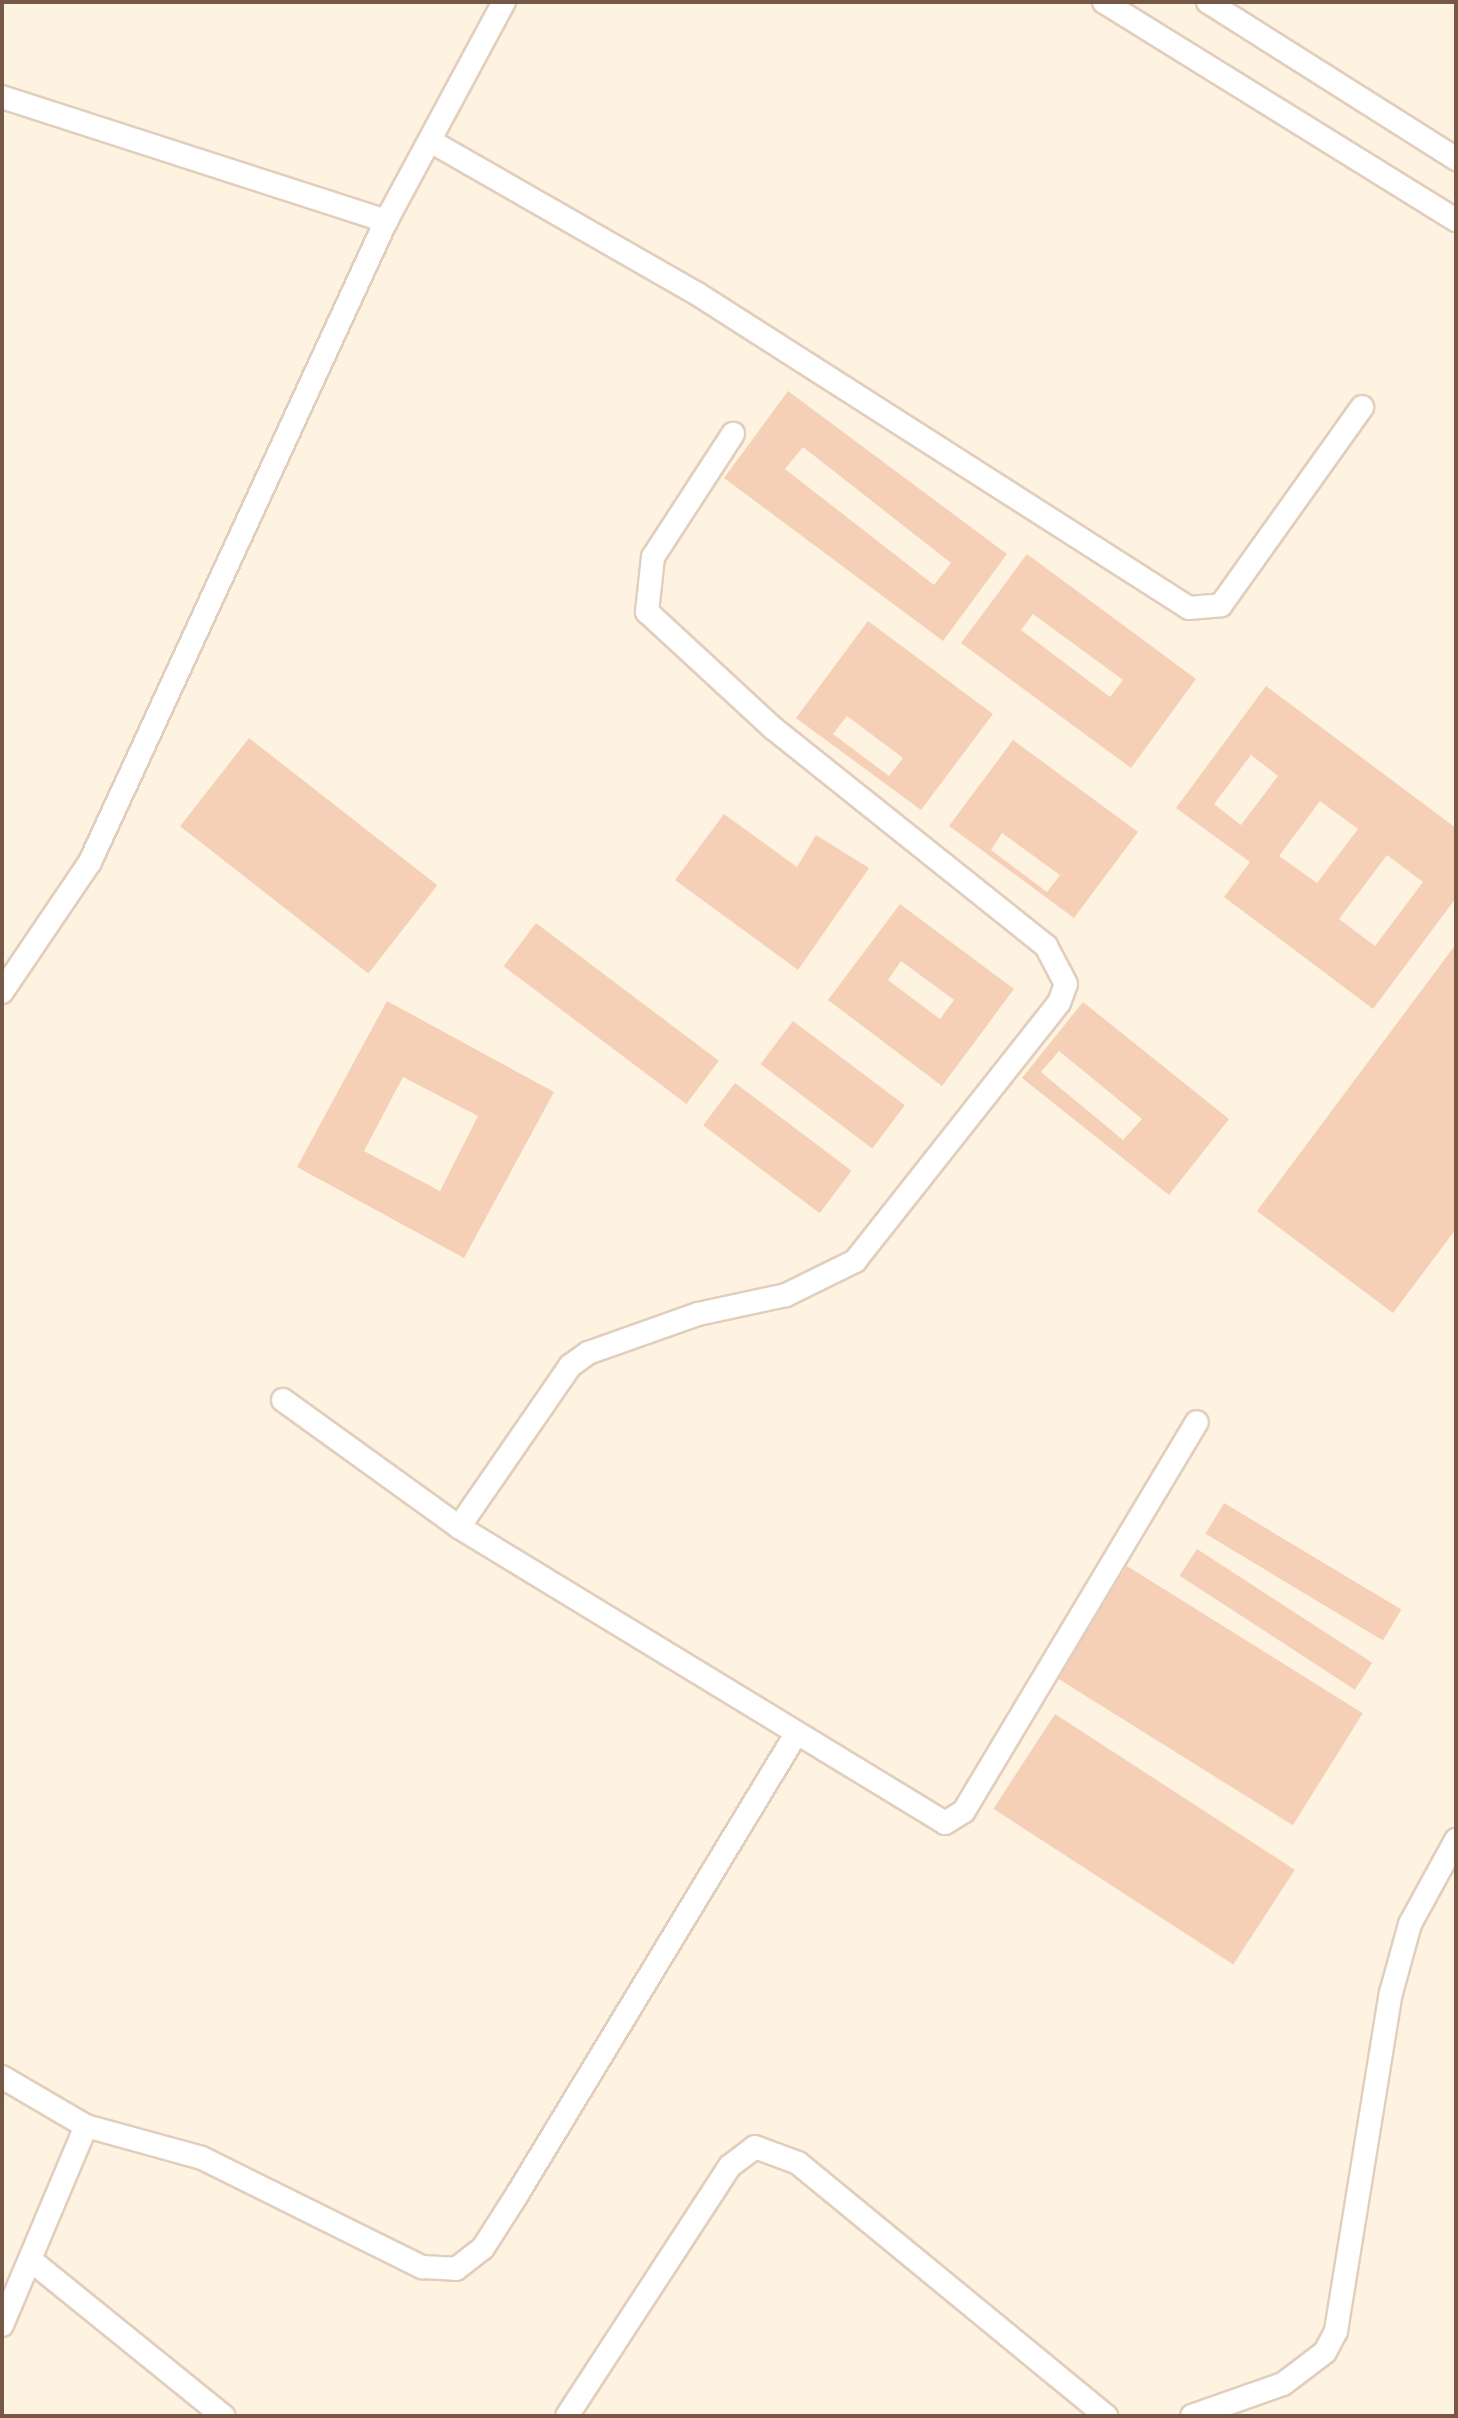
<!DOCTYPE html>
<html>
<head>
<meta charset="utf-8">
<style>
  body { margin:0 }
  #map { position:relative; width:1458px; height:2418px; overflow:hidden; background:#fef3e0; font-family:Poppins,sans-serif }
  div>[style] { position:absolute }
  .building>* { inset:0; background:#f5d0b6; transform-origin:0 0 }
  .roads { filter:drop-shadow(2px 0 #e2cebc) drop-shadow(-2px 0 #e2cebc) drop-shadow(0 2px #e2cebc) drop-shadow(0 -2px #e2cebc) }
  .service>* { height:22px; margin:-11px; padding:0 11px; transform-origin:11px; border-radius:11px; background:#fff }
  span { translate:-50% -50%; white-space:nowrap; text-align:center; line-height:1.15; -webkit-text-stroke:6px #fff6e8; paint-order:stroke }
  .frame { position:absolute; inset:0; border:4px solid #765846; pointer-events:none }
</style>
</head>
<body>
<div id="map">
  <div class="building">
    <div style="clip-path:polygon(evenodd,788px 391px,1007px 554px,943px 641px,724px 478px,788px 391px,803px 447px,951px 563px,934px 585px,785px 469px,803px 447px)"></div>
    <div style="clip-path:polygon(evenodd,1027px 554px,1196px 679px,1131px 768px,961px 643px,1027px 554px,1033px 614px,1123px 680px,1110px 697px,1021px 630px,1033px 614px)"></div>
    <div style="clip-path:polygon(evenodd,868px 621px,993px 714px,921px 810px,796px 718px,868px 621px,847px 716px,903px 758px,889px 776px,833px 734px,847px 716px)"></div>
    <div style="clip-path:polygon(evenodd,1266px 686px,1456px 828px,1456px 898px,1373px 1009px,1224px 897px,1250px 862px,1176px 808px,1266px 686px,1251px 755px,1278px 776px,1241px 825px,1214px 804px,1251px 755px,1266px 686px,1320px 801px,1358px 829px,1317px 883px,1279px 856px,1320px 801px,1266px 686px,1387px 855px,1423px 882px,1375px 946px,1339px 919px,1387px 855px)"></div>
    <div style="left:249px;top:738px;width:239px;height:112px;rotate:38deg"></div>
    <div style="clip-path:polygon(evenodd,1013px 740px,1138px 832px,1074px 918px,949px 826px,1013px 740px,1002px 833px,1060px 875px,1047px 892px,991px 850px,1002px 833px)"></div>
    <div style="clip-path:polygon(724px 814px,797px 867px,816px 835px,869px 868px,798px 970px,675px 880px)"></div>
    <div style="clip-path:polygon(evenodd,900px 904px,1014px 989px,942px 1086px,828px 1000px,900px 904px,901px 961px,954px 1000px,940px 1019px,888px 980px,901px 961px)"></div>
    <div style="left:536px;top:923px;width:229px;height:54px;rotate:37deg"></div>
    <div style="clip-path:polygon(1456px 944px,1456px 1229px,1393px 1313px,1257px 1211px)"></div>
    <div style="clip-path:polygon(evenodd,387px 1001px,554px 1092px,464px 1258px,297px 1167px,387px 1001px,403px 1077px,478px 1116px,440px 1191px,364px 1151px,403px 1077px)"></div>
    <div style="clip-path:polygon(evenodd,1083px 1002px,1229px 1119px,1169px 1195px,1022px 1078px,1083px 1002px,1059px 1051px,1142px 1119px,1123px 1140px,1041px 1072px,1059px 1051px)"></div>
    <div style="left:793px;top:1021px;width:140px;height:54px;rotate:37deg"></div>
    <div style="left:735px;top:1083px;width:146px;height:53px;rotate:37deg"></div>
    <div style="left:1224px;top:1503px;width:207px;height:36px;rotate:31deg"></div>
    <div style="left:1197px;top:1549px;width:209px;height:32px;rotate:33deg"></div>
    <div style="left:1127px;top:1566px;width:278px;height:132px;rotate:32deg"></div>
    <div style="left:1055px;top:1714px;width:286px;height:113px;rotate:33deg"></div>
  </div>
  <div class="roads">
    <div class="service">
      <div style="left:1104px;top:2px;width:414px;rotate:31.8deg"></div>
      <div style="left:1208px;top:2px;width:294px;rotate:32.3deg"></div>
      <div style="left:2px;top:97px;width:404px;rotate:17.9deg"></div>
      <div style="left:432px;top:142px;width:304px;rotate:29.8deg"></div>
      <div style="left:696px;top:293px;width:585px;rotate:32.58deg"></div>
      <div style="left:1189px;top:608px;width:32px;rotate:-5deg"></div>
      <div style="left:1221px;top:605px;width:243px;rotate:-54.5deg"></div>
      <div style="left:2px;top:992px;width:157px;rotate:-55.9deg"></div>
      <div style="left:90px;top:862px;width:706px;rotate:-65.21deg"></div>
      <div style="left:386px;top:221px;width:249px;rotate:-61.7deg"></div>
      <div style="left:283px;top:1400px;width:217px;rotate:35.8deg"></div>
      <div style="left:459px;top:1527px;width:569px;rotate:31.34deg"></div>
      <div style="left:945px;top:1823px;width:22px;rotate:-32deg"></div>
      <div style="left:964px;top:1811px;width:453px;rotate:-59.1deg"></div>
      <div style="left:459px;top:1527px;width:196px;rotate:-55.4deg"></div>
      <div style="left:570px;top:1366px;width:22px;rotate:-36deg"></div>
      <div style="left:588px;top:1353px;width:117px;rotate:-19.5deg"></div>
      <div style="left:698px;top:1314px;width:90px;rotate:-12.2deg"></div>
      <div style="left:786px;top:1295px;width:77px;rotate:-26.2deg"></div>
      <div style="left:855px;top:1261px;width:329px;rotate:-51.7deg"></div>
      <div style="left:1059px;top:1003px;width:20px;rotate:-70deg"></div>
      <div style="left:1066px;top:984px;width:43px;rotate:-117.8deg"></div>
      <div style="left:1046px;top:946px;width:348px;rotate:-141.4deg"></div>
      <div style="left:774px;top:729px;width:173px;rotate:-137.3deg"></div>
      <div style="left:647px;top:612px;width:55px;rotate:-83.8deg"></div>
      <div style="left:653px;top:557px;width:147px;rotate:-57deg"></div>
      <div style="left:2px;top:2077px;width:97px;rotate:30.3deg"></div>
      <div style="left:86px;top:2126px;width:120px;rotate:15.4deg"></div>
      <div style="left:202px;top:2158px;width:246px;rotate:26.4deg"></div>
      <div style="left:422px;top:2267px;width:34px;rotate:3deg"></div>
      <div style="left:456px;top:2269px;width:34px;rotate:-38deg"></div>
      <div style="left:483px;top:2248px;width:59px;rotate:-57.4deg"></div>
      <div style="left:515px;top:2198px;width:542px;rotate:-58.8deg"></div>
      <div style="left:33px;top:2262px;width:245px;rotate:39deg"></div>
      <div style="left:2px;top:2325px;width:216px;rotate:-67.1deg"></div>
      <div style="left:567px;top:2416px;width:298px;rotate:-56.9deg"></div>
      <div style="left:730px;top:2166px;width:31px;rotate:-37deg"></div>
      <div style="left:755px;top:2147px;width:46px;rotate:20.4deg"></div>
      <div style="left:798px;top:2163px;width:399px;rotate:39.4deg"></div>
      <div style="left:1192px;top:2416px;width:96px;rotate:-19.4deg"></div>
      <div style="left:1283px;top:2384px;width:53px;rotate:-37.3deg"></div>
      <div style="left:1325px;top:2352px;width:24px;rotate:-62deg"></div>
      <div style="left:1336px;top:2331px;width:342px;rotate:-80.8deg"></div>
      <div style="left:1391px;top:1993px;width:72px;rotate:-74.6deg"></div>
      <div style="left:1410px;top:1924px;width:96px;rotate:-61.3deg"></div>
    </div>
  </div>
  <div class="frame"></div>
</div>
</body>
</html>
